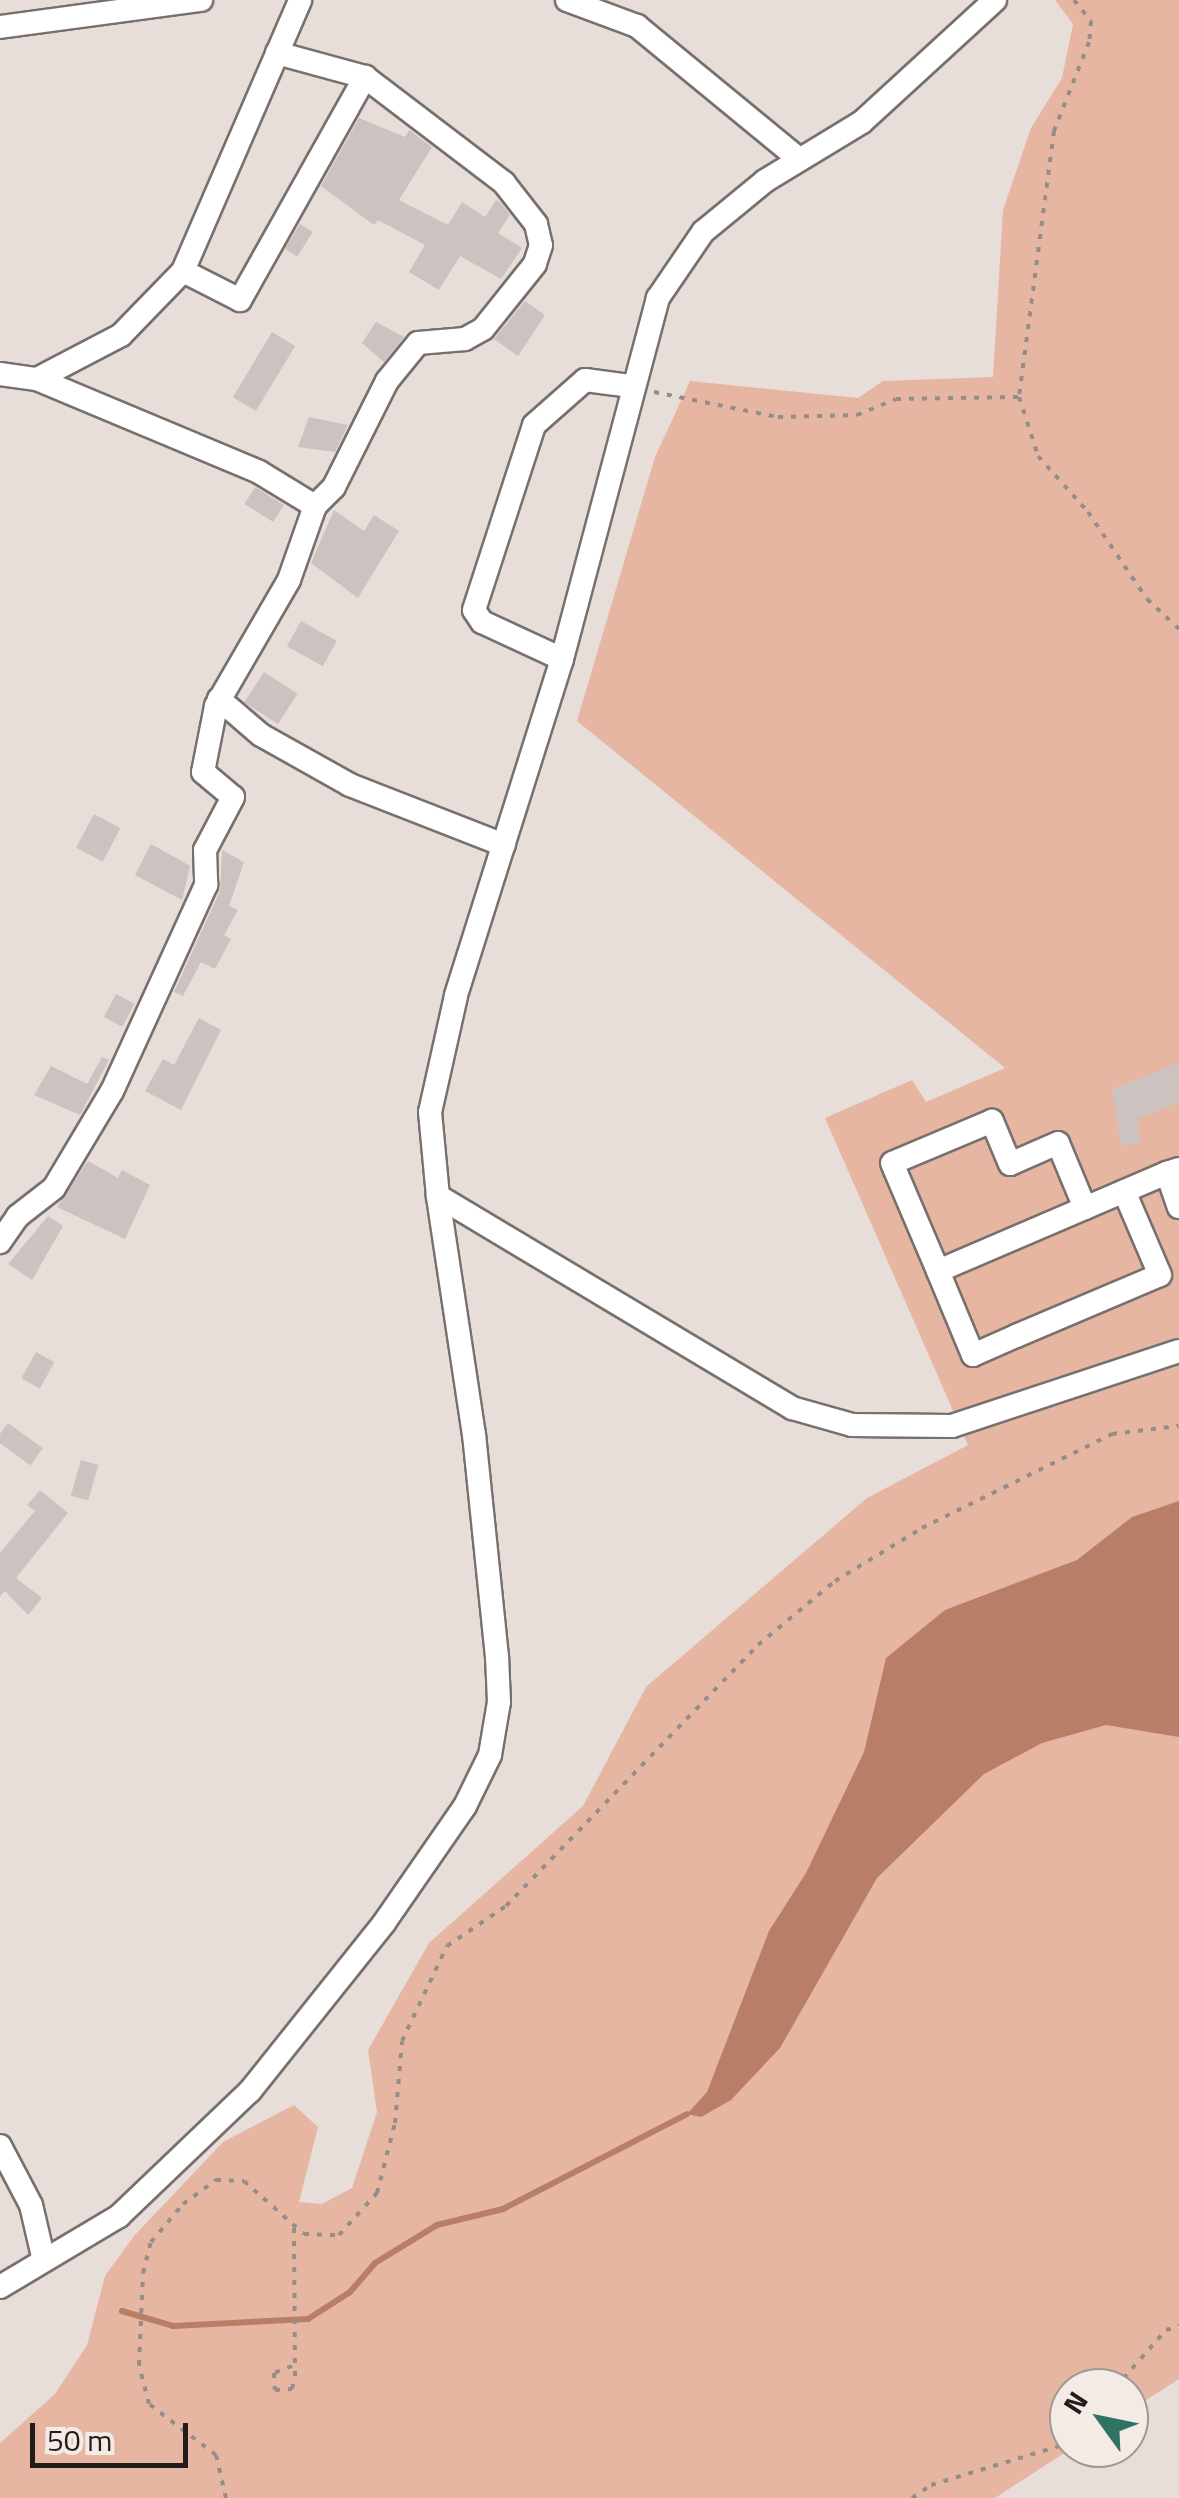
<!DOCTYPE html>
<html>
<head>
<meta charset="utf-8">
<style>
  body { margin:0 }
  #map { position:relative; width:1179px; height:2498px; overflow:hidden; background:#e7ddd9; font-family:"Titillium Web",sans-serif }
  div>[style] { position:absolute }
  .green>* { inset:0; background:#e7b6a2 }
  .water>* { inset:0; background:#b87e67 }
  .stream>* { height:6px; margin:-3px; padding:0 3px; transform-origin:3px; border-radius:3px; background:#b87e67 }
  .building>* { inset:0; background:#ccc2bf; transform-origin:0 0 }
  .path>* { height:4px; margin-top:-2px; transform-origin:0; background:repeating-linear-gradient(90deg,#948d8a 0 5px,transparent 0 13px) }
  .roads { filter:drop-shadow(2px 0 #78706d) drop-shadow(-2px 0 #78706d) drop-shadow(0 2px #78706d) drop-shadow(0 -2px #78706d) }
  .minor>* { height:22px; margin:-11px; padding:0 11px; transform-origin:11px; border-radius:11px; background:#fff }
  span { translate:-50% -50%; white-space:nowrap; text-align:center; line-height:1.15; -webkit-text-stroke:9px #f4eae6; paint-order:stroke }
  .north { position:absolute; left:1049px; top:2368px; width:100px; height:100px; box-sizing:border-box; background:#f4eae6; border:2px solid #9f9895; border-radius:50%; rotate:303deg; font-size:28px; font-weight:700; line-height:40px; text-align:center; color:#201d1b }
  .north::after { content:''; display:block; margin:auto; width:35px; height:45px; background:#317362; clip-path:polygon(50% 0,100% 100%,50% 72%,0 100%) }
  .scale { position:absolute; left:30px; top:2423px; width:158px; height:45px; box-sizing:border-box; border:5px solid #201d1b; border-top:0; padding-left:12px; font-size:30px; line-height:35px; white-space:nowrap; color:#201d1b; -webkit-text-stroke:8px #f4eae6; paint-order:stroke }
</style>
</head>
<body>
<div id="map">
  <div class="green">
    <div style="clip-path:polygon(1055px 0,1179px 0,1179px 2379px,1129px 2411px,1129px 2388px,1069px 2388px,1072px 2448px,995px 2498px,0 2498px,0 2443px,55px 2394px,87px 2345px,105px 2276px,134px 2236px,223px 2142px,294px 2105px,318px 2127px,299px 2202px,322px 2204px,352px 2188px,377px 2112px,368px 2050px,429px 1943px,583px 1806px,646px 1687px,867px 1498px,968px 1445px,825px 1118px,912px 1080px,926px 1102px,1005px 1068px,577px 721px,655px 457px,690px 381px,858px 398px,883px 381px,993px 377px,1003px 210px,1031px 128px,1062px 78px,1073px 24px)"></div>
  </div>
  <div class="water">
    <div style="clip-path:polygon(1179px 1501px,1179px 1737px,1106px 1725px,1042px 1743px,984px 1774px,877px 1878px,780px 2048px,731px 2100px,701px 2117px,687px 2114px,707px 2092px,769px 1931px,806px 1873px,864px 1752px,886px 1658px,945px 1610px,1077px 1560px,1132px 1517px)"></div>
  </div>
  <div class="stream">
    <div style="left:122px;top:2311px;width:53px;rotate:16.4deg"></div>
    <div style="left:173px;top:2326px;width:135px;rotate:-3deg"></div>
    <div style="left:308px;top:2319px;width:50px;rotate:-32.7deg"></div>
    <div style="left:350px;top:2292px;width:38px;rotate:-49deg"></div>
    <div style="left:375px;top:2263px;width:73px;rotate:-31.5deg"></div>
    <div style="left:437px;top:2225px;width:68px;rotate:-13.6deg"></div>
    <div style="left:503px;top:2209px;width:207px;rotate:-27.3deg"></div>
  </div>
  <div class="building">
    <div style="clip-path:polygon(359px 118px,405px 137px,409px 130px,432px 147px,399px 200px,448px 225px,462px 202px,485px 217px,496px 200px,501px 203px,510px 215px,498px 233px,522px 248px,501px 279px,460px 256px,439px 290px,409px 272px,425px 245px,378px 220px,374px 225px,321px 186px)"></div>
    <div style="left:300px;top:224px;width:15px;height:29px;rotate:32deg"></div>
    <div style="clip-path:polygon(525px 301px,545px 315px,518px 356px,494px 339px)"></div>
    <div style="clip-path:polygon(376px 322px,404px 337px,384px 362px,362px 343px)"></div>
    <div style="left:272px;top:332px;width:27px;height:76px;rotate:31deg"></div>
    <div style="clip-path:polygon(309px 417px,348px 425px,335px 452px,298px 447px)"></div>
    <div style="left:255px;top:487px;width:34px;height:20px;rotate:32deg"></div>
    <div style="clip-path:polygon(334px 510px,364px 531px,374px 515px,399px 531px,358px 598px,311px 563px)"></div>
    <div style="left:301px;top:621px;width:41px;height:29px;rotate:29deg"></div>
    <div style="left:264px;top:672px;width:40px;height:36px;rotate:33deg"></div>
    <div style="left:94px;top:814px;width:30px;height:38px;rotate:28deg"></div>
    <div style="clip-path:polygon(151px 844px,190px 866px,182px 900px,135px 875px)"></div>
    <div style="clip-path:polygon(222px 850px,244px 862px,229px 906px,238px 910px,224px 935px,231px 939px,215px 969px,201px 962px,183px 996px,174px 992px,220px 891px)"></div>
    <div style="left:116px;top:994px;width:21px;height:26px;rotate:28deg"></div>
    <div style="clip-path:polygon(199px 1018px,221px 1030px,181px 1110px,145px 1091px,163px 1059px,174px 1065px)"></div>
    <div style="clip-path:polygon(102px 1057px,109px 1060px,80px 1115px,34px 1095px,51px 1066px,87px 1084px)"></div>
    <div style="clip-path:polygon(1179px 1063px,1179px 1103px,1137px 1119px,1140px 1143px,1121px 1146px,1112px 1089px)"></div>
    <div style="clip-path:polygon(88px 1161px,118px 1178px,122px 1170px,150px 1185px,125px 1239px,57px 1207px)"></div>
    <div style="clip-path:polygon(48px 1216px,63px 1226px,32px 1280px,8px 1264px)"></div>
    <div style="left:36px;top:1352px;width:21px;height:30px;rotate:29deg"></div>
    <div style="left:8px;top:1423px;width:43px;height:21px;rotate:36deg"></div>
    <div style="left:81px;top:1460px;width:18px;height:37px;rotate:16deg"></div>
    <div style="clip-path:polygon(40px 1490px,68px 1513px,16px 1578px,42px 1598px,28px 1615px,5px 1591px,0 1596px,0 1553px,35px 1511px,27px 1505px)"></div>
  </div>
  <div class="path">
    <div style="left:1074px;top:0;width:27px;rotate:51deg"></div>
    <div style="left:1091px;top:21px;width:21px;rotate:95deg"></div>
    <div style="left:1089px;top:42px;width:96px;rotate:111.5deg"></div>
    <div style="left:1054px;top:131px;width:268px;rotate:97.5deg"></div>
    <div style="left:1019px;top:397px;width:62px;rotate:72.1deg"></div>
    <div style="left:1038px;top:456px;width:75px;rotate:48.2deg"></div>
    <div style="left:1088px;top:512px;width:105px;rotate:55.9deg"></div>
    <div style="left:1147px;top:599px;width:44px;rotate:43.2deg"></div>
    <div style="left:654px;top:392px;width:126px;rotate:11.4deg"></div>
    <div style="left:778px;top:417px;width:79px;rotate:-1.5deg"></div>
    <div style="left:857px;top:415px;width:42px;rotate:-22.3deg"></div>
    <div style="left:896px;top:399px;width:123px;rotate:-0.9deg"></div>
    <div style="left:292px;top:2366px;width:19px;rotate:159deg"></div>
    <div style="left:274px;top:2373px;width:17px;rotate:87deg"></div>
    <div style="left:275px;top:2390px;width:17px;rotate:-3deg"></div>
    <div style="left:292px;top:2389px;width:13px;rotate:-77deg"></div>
    <div style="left:295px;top:2376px;width:148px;rotate:-90.4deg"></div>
    <div style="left:1115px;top:2388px;width:77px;rotate:-48.7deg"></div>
    <div style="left:1166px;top:2330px;width:14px;rotate:-17deg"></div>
    <div style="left:226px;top:2498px;width:44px;rotate:-103.1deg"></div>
    <div style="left:216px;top:2455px;width:84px;rotate:-142.7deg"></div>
    <div style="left:149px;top:2404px;width:40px;rotate:-104.4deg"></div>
    <div style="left:139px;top:2365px;width:92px;rotate:-87.5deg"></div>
    <div style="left:143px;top:2273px;width:32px;rotate:-76deg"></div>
    <div style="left:151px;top:2242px;width:50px;rotate:-49.9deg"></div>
    <div style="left:183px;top:2204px;width:41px;rotate:-36deg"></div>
    <div style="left:216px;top:2180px;width:28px;rotate:2deg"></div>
    <div style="left:244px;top:2181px;width:80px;rotate:41.5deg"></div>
    <div style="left:304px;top:2234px;width:35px;rotate:2deg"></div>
    <div style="left:339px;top:2235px;width:57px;rotate:-47.9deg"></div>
    <div style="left:377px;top:2193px;width:72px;rotate:-75.6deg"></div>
    <div style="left:395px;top:2123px;width:82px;rotate:-85.1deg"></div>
    <div style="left:402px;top:2041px;width:105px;rotate:-64.7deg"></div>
    <div style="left:447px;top:1946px;width:71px;rotate:-34.1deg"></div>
    <div style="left:506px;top:1906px;width:363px;rotate:-46deg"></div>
    <div style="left:758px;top:1645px;width:100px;rotate:-39.7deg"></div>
    <div style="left:835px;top:1581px;width:102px;rotate:-31.3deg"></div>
    <div style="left:922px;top:1528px;width:212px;rotate:-26.3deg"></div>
    <div style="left:1112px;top:1434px;width:67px;rotate:-6.8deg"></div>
    <div style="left:912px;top:2498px;width:23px;rotate:-34deg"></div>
    <div style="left:931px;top:2485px;width:144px;rotate:-16.9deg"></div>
  </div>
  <div class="roads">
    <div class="minor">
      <div style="left:567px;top:0;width:75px;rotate:20.4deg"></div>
      <div style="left:637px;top:26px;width:210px;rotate:39.4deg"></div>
      <div style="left:995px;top:0;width:180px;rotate:137.5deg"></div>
      <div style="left:862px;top:122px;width:114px;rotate:148.7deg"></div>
      <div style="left:765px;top:181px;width:80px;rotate:140.6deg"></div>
      <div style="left:703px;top:232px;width:80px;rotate:124.3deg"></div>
      <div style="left:658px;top:298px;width:374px;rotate:104.9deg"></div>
      <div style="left:562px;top:659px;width:353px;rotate:107.5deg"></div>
      <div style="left:456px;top:996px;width:119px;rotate:102.6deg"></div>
      <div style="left:430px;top:1112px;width:84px;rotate:84.6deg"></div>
      <div style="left:438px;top:1196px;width:413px;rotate:30.9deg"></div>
      <div style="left:792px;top:1408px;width:62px;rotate:15.8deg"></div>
      <div style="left:852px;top:1425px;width:100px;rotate:0.6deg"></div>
      <div style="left:952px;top:1426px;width:239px;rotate:-18.3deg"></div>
      <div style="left:0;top:27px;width:203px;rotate:-7.7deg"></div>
      <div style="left:277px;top:53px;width:91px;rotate:15.3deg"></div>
      <div style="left:183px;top:271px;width:295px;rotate:-66.6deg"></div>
      <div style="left:0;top:374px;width:37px;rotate:8deg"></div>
      <div style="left:37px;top:379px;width:241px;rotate:22.7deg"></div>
      <div style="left:259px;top:472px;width:66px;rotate:31.3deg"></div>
      <div style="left:315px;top:506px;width:78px;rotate:109.4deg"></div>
      <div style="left:289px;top:580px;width:146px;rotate:120.1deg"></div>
      <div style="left:216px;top:706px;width:67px;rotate:101.1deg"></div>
      <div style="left:203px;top:772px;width:39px;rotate:40deg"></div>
      <div style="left:233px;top:797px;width:60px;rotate:117.8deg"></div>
      <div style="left:205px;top:850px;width:35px;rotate:88deg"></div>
      <div style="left:206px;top:885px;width:226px;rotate:114.5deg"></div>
      <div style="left:112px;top:1091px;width:113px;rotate:120.9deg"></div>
      <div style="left:54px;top:1188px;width:46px;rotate:142.1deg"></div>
      <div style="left:18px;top:1216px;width:32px;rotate:125deg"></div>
      <div style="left:37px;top:379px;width:95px;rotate:-27.6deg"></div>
      <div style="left:121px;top:335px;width:89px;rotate:-45.9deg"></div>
      <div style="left:183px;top:271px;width:64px;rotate:27deg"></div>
      <div style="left:240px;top:300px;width:256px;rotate:-60.7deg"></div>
      <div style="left:365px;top:77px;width:175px;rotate:37.3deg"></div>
      <div style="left:504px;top:183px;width:52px;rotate:52deg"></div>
      <div style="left:536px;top:224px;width:22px;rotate:77deg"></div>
      <div style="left:541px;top:245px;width:20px;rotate:108deg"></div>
      <div style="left:535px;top:264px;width:83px;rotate:128.7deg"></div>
      <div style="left:483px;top:329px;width:21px;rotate:151deg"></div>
      <div style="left:465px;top:339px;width:47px;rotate:175.1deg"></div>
      <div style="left:418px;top:343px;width:49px;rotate:129.2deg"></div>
      <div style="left:387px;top:381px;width:119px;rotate:116.6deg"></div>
      <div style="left:334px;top:487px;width:27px;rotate:135deg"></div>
      <div style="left:562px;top:659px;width:88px;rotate:-155.2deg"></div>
      <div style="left:482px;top:622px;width:14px;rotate:-124deg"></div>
      <div style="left:474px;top:610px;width:194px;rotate:-72deg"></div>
      <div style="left:534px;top:425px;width:68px;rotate:-41.4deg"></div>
      <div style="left:585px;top:380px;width:45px;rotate:7.6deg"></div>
      <div style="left:219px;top:699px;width:55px;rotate:40.6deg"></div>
      <div style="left:261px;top:735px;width:102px;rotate:29.3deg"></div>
      <div style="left:350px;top:785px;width:165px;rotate:21.3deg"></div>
      <div style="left:1179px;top:1169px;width:13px;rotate:162deg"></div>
      <div style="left:1167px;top:1173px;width:36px;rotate:71deg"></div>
      <div style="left:1085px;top:1208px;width:70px;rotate:-112.6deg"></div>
      <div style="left:1058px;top:1143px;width:52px;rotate:156.4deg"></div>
      <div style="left:1010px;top:1164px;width:47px;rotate:-112.7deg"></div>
      <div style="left:992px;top:1121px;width:108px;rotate:157.2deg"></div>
      <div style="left:892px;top:1163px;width:117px;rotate:66.9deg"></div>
      <div style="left:938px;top:1271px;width:249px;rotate:-23.2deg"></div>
      <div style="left:938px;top:1271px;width:91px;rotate:67.4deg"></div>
      <div style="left:973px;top:1355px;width:47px;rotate:-23.8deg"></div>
      <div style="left:1016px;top:1336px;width:156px;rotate:-23deg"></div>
      <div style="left:1160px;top:1275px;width:91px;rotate:-113.2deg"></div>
      <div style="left:0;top:2146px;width:67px;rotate:62.3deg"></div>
      <div style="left:31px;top:2205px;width:57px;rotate:76.9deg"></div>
      <div style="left:0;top:2287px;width:139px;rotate:-30.8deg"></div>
      <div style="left:119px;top:2216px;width:181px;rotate:-43.7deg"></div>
      <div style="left:250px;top:2091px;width:215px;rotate:-51.4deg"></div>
      <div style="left:384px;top:1923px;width:142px;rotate:-55.3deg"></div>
      <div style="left:465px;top:1806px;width:57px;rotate:-63.9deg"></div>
      <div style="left:490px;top:1755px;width:54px;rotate:-80.4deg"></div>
      <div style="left:499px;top:1702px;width:45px;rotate:-92.5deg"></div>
      <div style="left:497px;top:1657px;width:223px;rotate:-95.9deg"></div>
      <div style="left:474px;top:1435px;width:242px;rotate:-98.6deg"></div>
    </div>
  </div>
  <div class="north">N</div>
  <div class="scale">50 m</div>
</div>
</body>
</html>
